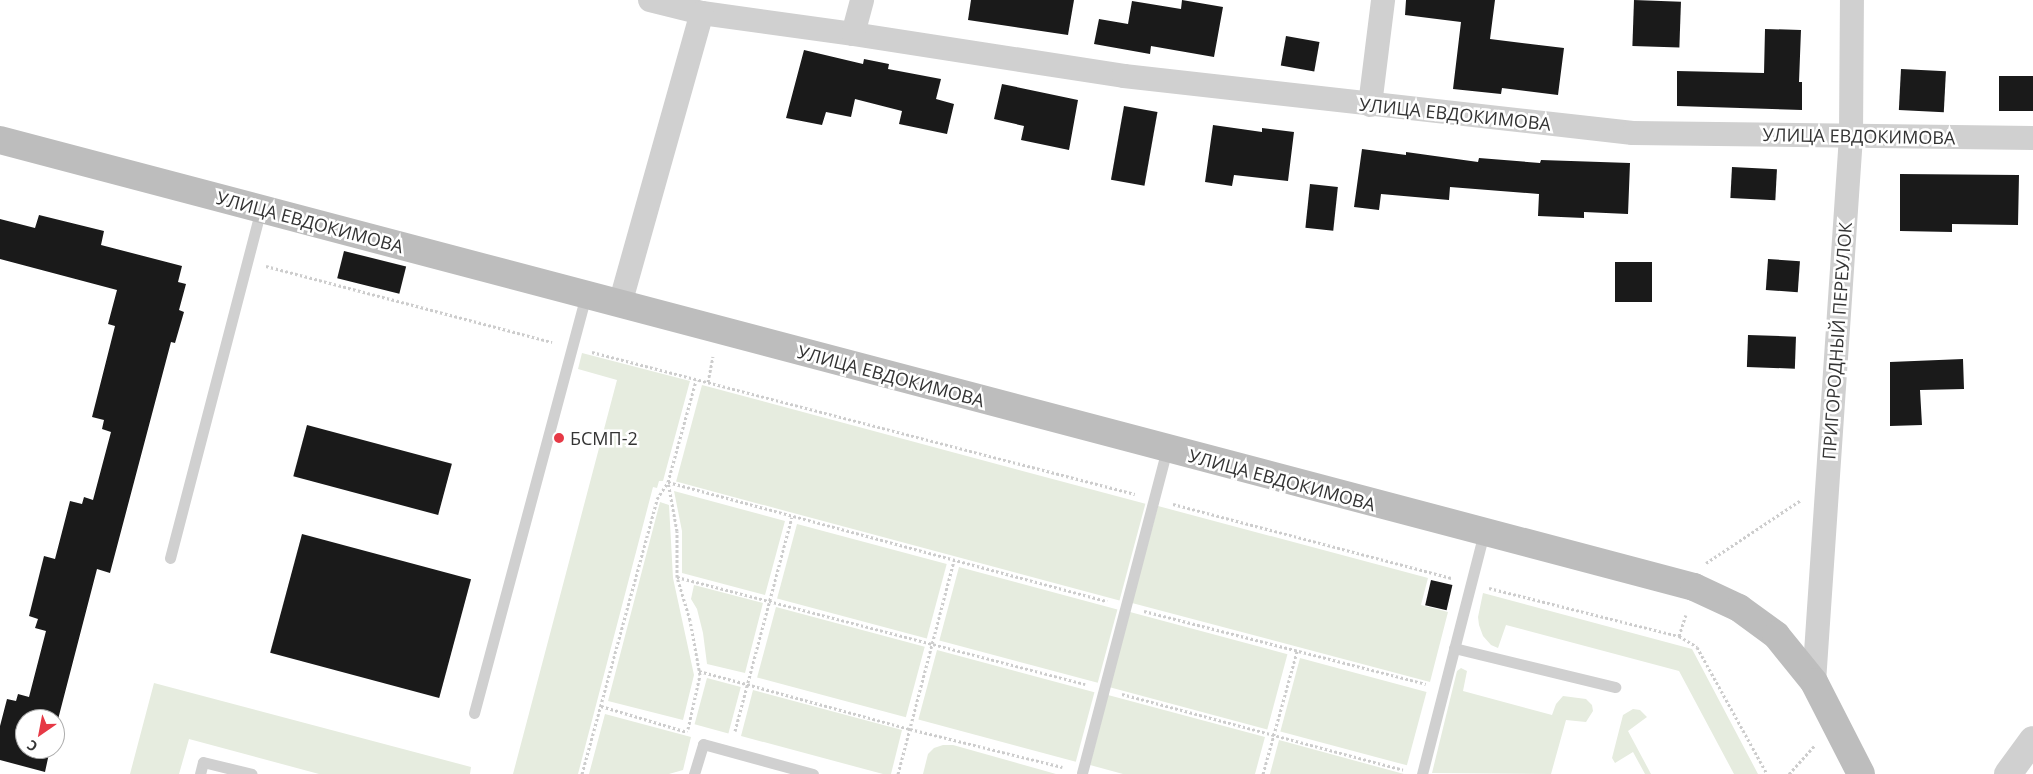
<!DOCTYPE html>
<html>
<head>
<meta charset="utf-8">
<style>
  body { margin:0 }
  #map { position:relative; width:2033px; height:774px; overflow:hidden; background:#fff; font-family:"Open Sans",sans-serif }
  div>[style] { position:absolute }
  .green>* { inset:0; background:#e6ecdf; transform-origin:0 0 }
  .building>* { inset:0; background:#1a1a1a; transform-origin:0 0 }
  .path>* { height:3px; margin-top:-1.5px; transform-origin:0; background:repeating-linear-gradient(90deg,#cdcdcd 0 2.5px,transparent 0 5px) }
  .service>* { height:11px; margin:-5.5px; padding:0 5.5px; transform-origin:5.5px; border-radius:5.5px; background:#d0d0d0 }
  .minor>* { height:24px; margin:-12px; padding:0 12px; transform-origin:12px; border-radius:12px; background:#d0d0d0 }
  .tertiary>* { height:28px; margin:-14px; padding:0 14px; transform-origin:14px; border-radius:14px; background:#d0d0d0 }
  .secondary>* { height:28px; margin:-14px; padding:0 14px; transform-origin:14px; border-radius:14px; background:#bdbdbd }
  .dots>* { width:14px; height:14px; translate:-50% -50%; box-sizing:border-box; border:2px solid #fff; border-radius:50% }
  span { translate:-50% -50%; white-space:nowrap; text-align:center; line-height:1.15; -webkit-text-stroke:5px #fff; paint-order:stroke }
  .street-label { font-size:18px; color:#333 }
  .poi-label { font-size:18px; color:#333 }
  .left { translate:0 -50%; text-align:left }
  .north { position:absolute; left:15px; top:709px; width:50px; height:50px; box-sizing:border-box; background:#fff; border:1px solid #adadad; border-radius:50%; rotate:213deg; font-size:14px; font-weight:700; line-height:20px; text-align:center; color:#333 }
  .north::after { content:''; display:block; margin:auto; width:18px; height:22px; background:#e63946; clip-path:polygon(50% 0,100% 100%,50% 72%,0 100%) }
</style>
</head>
<body>
<div id="map">
  <div class="green">
    <div style="clip-path:polygon(582px 353px,690px 381px,663px 481px,659px 481px,657px 488px,653px 487px,578px 774px,513px 774px,617px 380px,578px 369px)"></div>
    <div style="left:702px;top:385px;width:459px;height:100px;rotate:15deg"></div>
    <div style="clip-path:polygon(674px 491px,785px 521px,765px 595px,682px 573px,682px 531px)"></div>
    <div style="clip-path:polygon(660px 502px,669px 505px,673px 578px,694px 675px,683px 720px,608px 701px)"></div>
    <div style="clip-path:polygon(1158px 506px,1428px 578px,1421px 605px,1448px 612px,1430px 682px,1132px 603px)"></div>
    <div style="left:797px;top:524px;width:155px;height:77px;rotate:15deg"></div>
    <div style="left:959px;top:567px;width:164px;height:76px;rotate:15deg"></div>
    <div style="clip-path:polygon(694px 585px,763px 603px,745px 673px,707px 664px,703px 633px,697px 609px,691px 599px)"></div>
    <div style="clip-path:polygon(1483px 593px,1692px 649px,1758px 774px,1734px 774px,1679px 671px,1506px 625px,1498px 648px,1491px 645px,1483px 636px,1479px 625px,1478px 617px)"></div>
    <div style="left:776px;top:607px;width:154px;height:73px;rotate:15deg"></div>
    <div style="left:1130px;top:612px;width:163px;height:78px;rotate:15deg"></div>
    <div style="left:937px;top:650px;width:163px;height:72px;rotate:15deg"></div>
    <div style="left:1300px;top:658px;width:131px;height:76px;rotate:15deg"></div>
    <div style="clip-path:polygon(1461px 668px,1467px 671px,1463px 691px,1552px 715px,1556px 704px,1563px 696px,1586px 699px,1592px 705px,1593px 711px,1586px 722px,1566px 720px,1551px 774px,1432px 773px,1457px 671px)"></div>
    <div style="left:707px;top:678px;width:35px;height:48px;rotate:15deg"></div>
    <div style="clip-path:polygon(154px 683px,471px 767px,470px 774px,319px 774px,189px 739px,179px 774px,130px 774px)"></div>
    <div style="clip-path:polygon(753px 690px,902px 730px,891px 774px,883px 774px,741px 736px)"></div>
    <div style="clip-path:polygon(1108px 695px,1265px 737px,1255px 774px,1123px 774px,1090px 765px)"></div>
    <div style="clip-path:polygon(1633px 709px,1640px 710px,1647px 717px,1628px 731px,1651px 774px,1645px 774px,1633px 752px,1615px 763px,1612px 758px,1623px 715px)"></div>
    <div style="clip-path:polygon(605px 714px,691px 737px,683px 770px,669px 774px,589px 774px)"></div>
    <div style="clip-path:polygon(1279px 740px,1404px 774px,1270px 774px)"></div>
    <div style="clip-path:polygon(943px 745px,953px 745px,1056px 774px,923px 774px,928px 754px,934px 748px)"></div>
  </div>
  <div class="building">
    <div style="clip-path:polygon(971px 0,1074px 0,1068px 35px,968px 20px)"></div>
    <div style="clip-path:polygon(1182px 0,1223px 7px,1214px 57px,1151px 46px,1150px 54px,1094px 44px,1099px 19px,1128px 24px,1132px 1px,1181px 9px)"></div>
    <div style="clip-path:polygon(1406px 0,1495px 0,1490px 39px,1564px 48px,1558px 95px,1502px 88px,1501px 94px,1453px 89px,1461px 22px,1405px 15px)"></div>
    <div style="left:1634px;top:0;width:47px;height:46px;rotate:2deg"></div>
    <div style="clip-path:polygon(1765px 29px,1801px 30px,1799px 82px,1802px 82px,1802px 110px,1677px 106px,1677px 71px,1764px 73px)"></div>
    <div style="left:1286px;top:36px;width:34px;height:30px;rotate:10deg"></div>
    <div style="clip-path:polygon(804px 50px,863px 64px,864px 59px,889px 64px,888px 69px,941px 79px,936px 99px,954px 104px,947px 134px,899px 124px,902px 111px,855px 99px,851px 117px,826px 112px,822px 125px,786px 118px)"></div>
    <div style="left:1901px;top:69px;width:45px;height:41px;rotate:3deg"></div>
    <div style="left:1999px;top:76px;width:34px;height:35px"></div>
    <div style="clip-path:polygon(1002px 84px,1078px 100px,1069px 150px,1021px 140px,1024px 126px,994px 119px)"></div>
    <div style="left:1124px;top:106px;width:34px;height:75px;rotate:10deg"></div>
    <div style="clip-path:polygon(1213px 125px,1262px 132px,1262px 128px,1294px 132px,1288px 181px,1234px 175px,1232px 186px,1205px 182px)"></div>
    <div style="clip-path:polygon(1362px 149px,1406px 155px,1406px 152px,1478px 162px,1479px 158px,1540px 163px,1541px 160px,1630px 163px,1628px 214px,1584px 212px,1584px 218px,1538px 216px,1539px 194px,1450px 187px,1449px 200px,1381px 194px,1379px 210px,1354px 207px)"></div>
    <div style="left:1732px;top:167px;width:45px;height:31px;rotate:3deg"></div>
    <div style="clip-path:polygon(1900px 174px,2019px 175px,2018px 225px,1952px 224px,1952px 232px,1900px 231px)"></div>
    <div style="left:1310px;top:184px;width:28px;height:44px;rotate:6deg"></div>
    <div style="clip-path:polygon(39px 215px,104px 231px,101px 245px,182px 266px,178px 282px,186px 284px,179px 310px,184px 312px,175px 343px,171px 342px,110px 573px,97px 569px,55px 731px,55px 719px,25px 719px,25px 749px,50px 749px,45px 772px,0 760px,0 726px,7px 699px,16px 701px,18px 694px,29px 697px,46px 631px,35px 628px,38px 619px,29px 616px,44px 556px,55px 559px,70px 501px,82px 504px,84px 497px,93px 500px,111px 432px,102px 429px,104px 420px,92px 417px,115px 326px,108px 324px,117px 290px,0 259px,0 219px,35px 228px)"></div>
    <div style="left:344px;top:251px;width:64px;height:28px;rotate:14deg"></div>
    <div style="left:1768px;top:259px;width:32px;height:31px;rotate:4deg"></div>
    <div style="left:1615px;top:262px;width:37px;height:40px"></div>
    <div style="left:1748px;top:335px;width:48px;height:32px;rotate:2deg"></div>
    <div style="clip-path:polygon(1963px 359px,1964px 389px,1920px 390px,1922px 425px,1890px 426px,1890px 362px)"></div>
    <div style="left:307px;top:425px;width:150px;height:53px;rotate:15deg"></div>
    <div style="left:302px;top:534px;width:175px;height:123px;rotate:15deg"></div>
    <div style="left:1431px;top:580px;width:22px;height:26px;rotate:13deg"></div>
  </div>
  <div class="path">
    <div style="left:266px;top:266px;width:296px;rotate:14.9deg"></div>
    <div style="left:592px;top:352px;width:561px;rotate:14.66deg"></div>
    <div style="left:708px;top:382px;width:26px;rotate:-79deg"></div>
    <div style="left:1173px;top:504px;width:289px;rotate:14.9deg"></div>
    <div style="left:1706px;top:563px;width:114px;rotate:-33.6deg"></div>
    <div style="left:677px;top:577px;width:422px;rotate:14.7deg"></div>
    <div style="left:1489px;top:588px;width:196px;rotate:14.2deg"></div>
    <div style="left:1679px;top:636px;width:21px;rotate:31deg"></div>
    <div style="left:1697px;top:647px;width:145px;rotate:61.1deg"></div>
    <div style="left:1144px;top:611px;width:291px;rotate:14.5deg"></div>
    <div style="left:1679px;top:636px;width:22px;rotate:-72deg"></div>
    <div style="left:699px;top:671px;width:219px;rotate:15.4deg"></div>
    <div style="left:910px;top:729px;width:157px;rotate:14deg"></div>
    <div style="left:1122px;top:694px;width:291px;rotate:15.1deg"></div>
    <div style="left:601px;top:706px;width:90px;rotate:16.8deg"></div>
    <div style="left:688px;top:729px;width:55px;rotate:-77.5deg"></div>
    <div style="left:700px;top:675px;width:56px;rotate:-100.3deg"></div>
    <div style="left:690px;top:620px;width:45px;rotate:-106.8deg"></div>
    <div style="left:677px;top:577px;width:46px;rotate:-90deg"></div>
    <div style="left:677px;top:531px;width:50px;rotate:-100.4deg"></div>
    <div style="left:668px;top:482px;width:455px;rotate:15.2deg"></div>
    <div style="left:735px;top:731px;width:221px;rotate:-75.1deg"></div>
    <div style="left:582px;top:774px;width:285px;rotate:-74.7deg"></div>
    <div style="left:657px;top:499px;width:20px;rotate:-57deg"></div>
    <div style="left:668px;top:482px;width:106px;rotate:-74.6deg"></div>
    <div style="left:898px;top:774px;width:221px;rotate:-75.3deg"></div>
    <div style="left:1263px;top:774px;width:128px;rotate:-74.5deg"></div>
    <div style="left:1789px;top:774px;width:39px;rotate:-48deg"></div>
  </div>
  <div class="service">
    <div style="left:170px;top:558px;width:361px;rotate:-75.4deg"></div>
    <div style="left:1454px;top:648px;width:166px;rotate:13.6deg"></div>
    <div style="left:474px;top:713px;width:433px;rotate:-75deg"></div>
    <div style="left:1082px;top:773px;width:335px;rotate:-75.3deg"></div>
    <div style="left:200px;top:774px;width:12px;rotate:-76deg"></div>
    <div style="left:203px;top:762px;width:50px;rotate:13.8deg"></div>
    <div style="left:694px;top:774px;width:31px;rotate:-73deg"></div>
    <div style="left:703px;top:744px;width:114px;rotate:15.3deg"></div>
    <div style="left:1422px;top:774px;width:249px;rotate:-75.6deg"></div>
  </div>
  <div class="minor">
    <div style="left:650px;top:0;width:54px;rotate:14deg"></div>
    <div style="left:702px;top:13px;width:152px;rotate:7.9deg"></div>
    <div style="left:853px;top:34px;width:274px;rotate:8.8deg"></div>
    <div style="left:1124px;top:76px;width:512px;rotate:6.39deg"></div>
    <div style="left:1633px;top:133px;width:400px;rotate:0.7deg"></div>
    <div style="left:853px;top:34px;width:35px;rotate:-75deg"></div>
    <div style="left:1370px;top:105px;width:106px;rotate:-82.9deg"></div>
    <div style="left:620px;top:304px;width:302px;rotate:-74.3deg"></div>
    <div style="left:1814px;top:682px;width:547px;rotate:-86.12deg"></div>
    <div style="left:1851px;top:136px;width:136px;rotate:-89.6deg"></div>
  </div>
  <div class="tertiary">
    <div style="left:2008px;top:774px;width:42px;rotate:-53.7deg"></div>
  </div>
  <div class="secondary">
    <div style="left:0;top:140px;width:1752px;rotate:14.78deg"></div>
    <div style="left:1694px;top:587px;width:50px;rotate:25deg"></div>
    <div style="left:1739px;top:608px;width:46px;rotate:36.1deg"></div>
    <div style="left:1776px;top:635px;width:60px;rotate:51deg"></div>
    <div style="left:1814px;top:682px;width:103px;rotate:62.9deg"></div>
  </div>
  <div class="dots">
    <div style="left:559px;top:438px;background:#e63946"></div>
  </div>
  <div class="street-label">
    <span style="left:1455px;top:114px;rotate:6deg">УЛИЦА ЕВДОКИМОВА</span>
    <span style="left:1859px;top:136px;rotate:1deg">УЛИЦА ЕВДОКИМОВА</span>
    <span style="left:310px;top:222px;rotate:15deg">УЛИЦА ЕВДОКИМОВА</span>
    <span style="left:1837px;top:341px;rotate:-86deg">ПРИГОРОДНЫЙ ПЕРЕУЛОК</span>
    <span style="left:891px;top:376px;rotate:15deg">УЛИЦА ЕВДОКИМОВА</span>
    <span style="left:1282px;top:480px;rotate:15deg">УЛИЦА ЕВДОКИМОВА</span>
  </div>
  <div class="poi-label">
    <span class="left" style="left:570px;top:438px">БСМП-2</span>
  </div>
  <div class="north">С</div>
</div>
</body>
</html>
